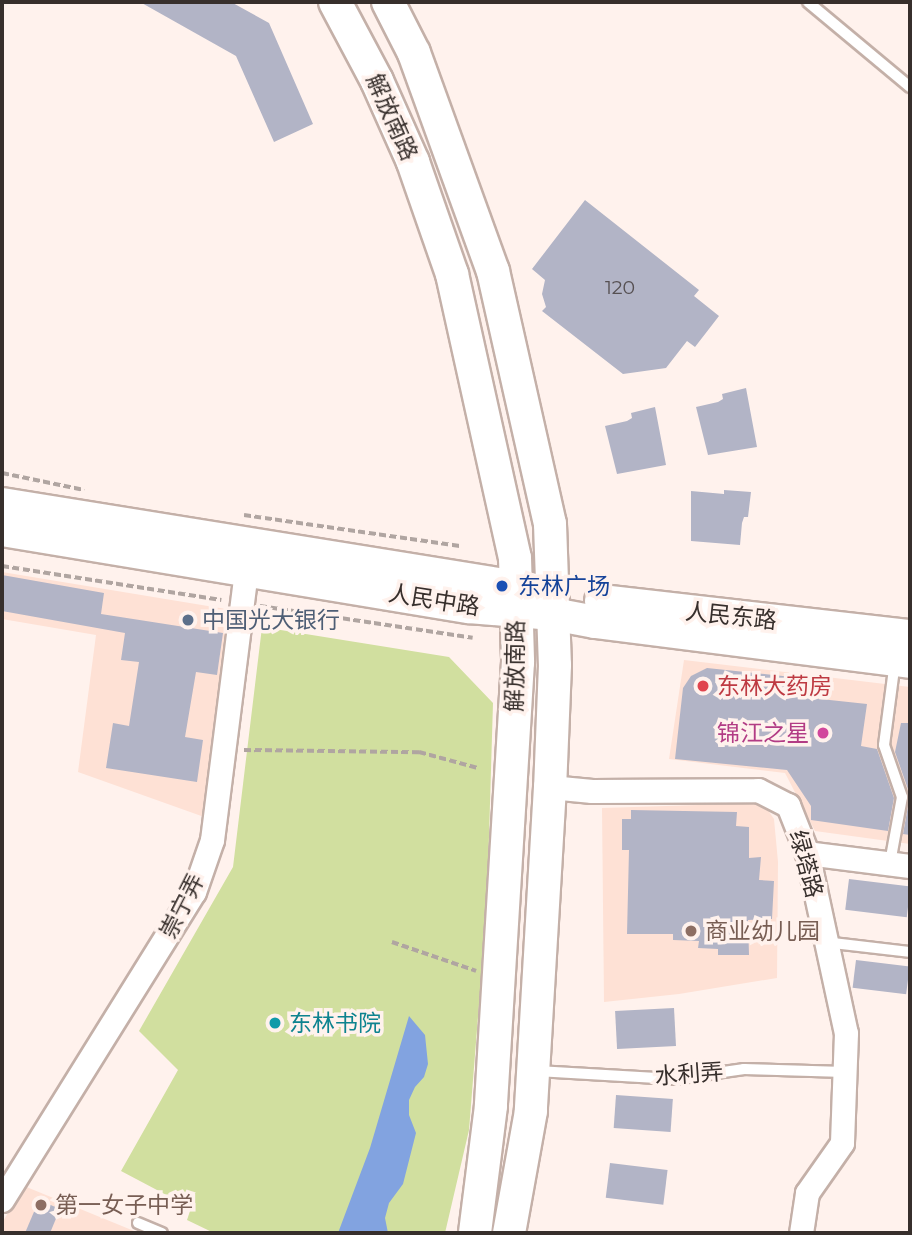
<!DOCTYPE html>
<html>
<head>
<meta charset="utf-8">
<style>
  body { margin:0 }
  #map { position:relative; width:912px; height:1235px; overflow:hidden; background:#fff2ed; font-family:Montserrat,"Noto Sans SC",sans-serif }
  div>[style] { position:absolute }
  .built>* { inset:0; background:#fee1d5 }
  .green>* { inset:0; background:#d1df9f }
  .water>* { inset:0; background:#82a3e0 }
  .building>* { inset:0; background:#b2b4c6; transform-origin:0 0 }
  .path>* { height:3.5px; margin-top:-1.75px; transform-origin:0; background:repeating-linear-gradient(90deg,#b0a5a1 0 7px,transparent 0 10.5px) }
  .roads { filter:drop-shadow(2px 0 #c4b0a8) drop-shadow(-2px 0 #c4b0a8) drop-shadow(0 2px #c4b0a8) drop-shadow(0 -2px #c4b0a8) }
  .service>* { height:10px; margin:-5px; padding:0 5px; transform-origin:5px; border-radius:5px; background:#fff }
  .minor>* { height:23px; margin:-11.5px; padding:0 11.5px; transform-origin:11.5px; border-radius:11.5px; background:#fff }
  .secondary>* { height:32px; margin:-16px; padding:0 16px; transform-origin:16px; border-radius:16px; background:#fff }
  .dots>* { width:19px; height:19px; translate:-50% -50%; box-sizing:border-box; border:4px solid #fff2ed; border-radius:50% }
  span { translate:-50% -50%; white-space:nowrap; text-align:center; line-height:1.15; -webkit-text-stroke:7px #fff2ed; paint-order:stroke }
  .number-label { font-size:19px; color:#565052 }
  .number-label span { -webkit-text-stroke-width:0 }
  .street-label { font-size:23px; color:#372f2c }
  .transit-label { font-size:23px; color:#164399 }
  .left { translate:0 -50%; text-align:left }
  .service-label { font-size:23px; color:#4e5e75 }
  .health-label { font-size:23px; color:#be3a42 }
  .hotel-label { font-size:23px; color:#b23c85 }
  .right { translate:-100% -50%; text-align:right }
  .education-label { font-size:23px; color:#785e54 }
  .culture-label { font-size:23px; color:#0d838f }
  .frame { position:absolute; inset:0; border:4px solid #372f2c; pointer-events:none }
</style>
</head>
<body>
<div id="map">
  <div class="built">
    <div style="clip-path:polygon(2px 572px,232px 610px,207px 818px,78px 772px,96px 635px,2px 619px)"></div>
    <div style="clip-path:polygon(684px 660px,910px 687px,910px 844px,815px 831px,785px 773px,669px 759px)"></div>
    <div style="clip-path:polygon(763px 803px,774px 819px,778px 862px,777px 978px,679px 994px,604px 1002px,602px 808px)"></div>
    <div style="clip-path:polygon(24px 1186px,139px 1233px,2px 1233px,2px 1223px)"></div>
  </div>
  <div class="green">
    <div style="clip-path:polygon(262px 627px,449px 657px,493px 703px,487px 904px,469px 1130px,445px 1233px,214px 1233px,187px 1220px,191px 1208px,121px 1171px,178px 1070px,139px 1031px,233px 867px)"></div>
  </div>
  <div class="water">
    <div style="clip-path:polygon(409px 1016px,425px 1035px,428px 1064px,424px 1077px,415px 1087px,409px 1100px,409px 1115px,416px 1133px,403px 1184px,389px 1203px,385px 1218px,388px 1233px,338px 1233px,370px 1148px)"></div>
  </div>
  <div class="building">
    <div style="clip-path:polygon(140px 2px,231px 2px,269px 23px,313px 124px,274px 142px,236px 56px)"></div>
    <div style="clip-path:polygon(585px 200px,699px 290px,694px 296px,719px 316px,695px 347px,687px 341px,666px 368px,623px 374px,542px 311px,546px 307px,542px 294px,545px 280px,532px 269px)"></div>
    <div style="clip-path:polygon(746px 388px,757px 447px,708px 455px,696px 407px,718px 402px,723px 399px,722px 394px)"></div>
    <div style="clip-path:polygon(655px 407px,666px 465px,617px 474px,605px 426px,627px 421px,632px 418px,631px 413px)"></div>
    <div style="clip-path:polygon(724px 490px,751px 492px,748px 517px,744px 517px,742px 523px,740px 545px,691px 541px,691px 491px,724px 494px)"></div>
    <div style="clip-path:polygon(2px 575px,104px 593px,101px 614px,223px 633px,217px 675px,196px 672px,185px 737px,203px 740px,197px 782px,106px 768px,113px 723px,129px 726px,139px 662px,121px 660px,125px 633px,2px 611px)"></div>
    <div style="clip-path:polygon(707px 668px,801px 678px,811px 698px,867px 704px,861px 746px,877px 749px,894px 798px,888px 831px,811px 820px,811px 806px,787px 770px,675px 759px,683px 688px,691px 676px)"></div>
    <div style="clip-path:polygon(901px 723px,910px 723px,910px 835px,903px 834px,910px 795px,895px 752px)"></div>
    <div style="clip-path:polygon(631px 810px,737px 812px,736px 826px,749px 827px,749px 858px,761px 857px,759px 880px,774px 881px,772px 919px,748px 920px,749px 955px,718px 955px,718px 949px,698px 948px,699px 941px,673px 940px,673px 934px,627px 934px,629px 850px,622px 850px,622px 819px,631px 819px)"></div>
    <div style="left:849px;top:879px;width:62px;height:31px;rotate:7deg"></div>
    <div style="left:856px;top:960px;width:54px;height:28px;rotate:7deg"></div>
    <div style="left:674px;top:1008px;width:38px;height:59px;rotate:87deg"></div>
    <div style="left:616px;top:1095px;width:57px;height:33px;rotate:4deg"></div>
    <div style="left:610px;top:1163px;width:58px;height:35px;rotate:7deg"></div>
    <div style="clip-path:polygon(39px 1200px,60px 1209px,50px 1233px,25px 1233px)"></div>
  </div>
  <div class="path">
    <div style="left:2px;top:473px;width:84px;rotate:11.7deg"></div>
    <div style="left:244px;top:515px;width:218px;rotate:8.2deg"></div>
    <div style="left:2px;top:566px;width:222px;rotate:8.8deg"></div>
    <div style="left:260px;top:606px;width:215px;rotate:8.5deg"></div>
    <div style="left:244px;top:750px;width:175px;rotate:0.7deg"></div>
    <div style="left:419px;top:752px;width:61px;rotate:15.2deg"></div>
    <div style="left:392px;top:942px;width:89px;rotate:19deg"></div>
  </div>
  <div class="roads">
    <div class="service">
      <div style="left:808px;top:2px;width:133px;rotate:39.8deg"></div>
      <div style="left:890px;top:863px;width:67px;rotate:-79.7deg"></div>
      <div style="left:902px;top:797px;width:55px;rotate:-109.1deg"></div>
      <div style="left:884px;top:745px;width:84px;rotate:-82.5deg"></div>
      <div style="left:825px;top:942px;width:86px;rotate:6.7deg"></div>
      <div style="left:537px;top:1071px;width:137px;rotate:3.3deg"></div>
      <div style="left:674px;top:1079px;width:71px;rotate:-8.1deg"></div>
      <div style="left:744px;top:1069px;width:101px;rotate:1.7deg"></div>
      <div style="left:138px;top:1223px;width:26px;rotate:23deg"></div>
    </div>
    <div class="minor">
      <div style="left:550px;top:787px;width:42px;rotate:5.4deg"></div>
      <div style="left:592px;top:791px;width:166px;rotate:-0.3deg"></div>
      <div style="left:758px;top:790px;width:34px;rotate:27deg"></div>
      <div style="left:788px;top:805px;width:52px;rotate:68.4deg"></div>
      <div style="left:807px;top:853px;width:184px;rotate:77.8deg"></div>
      <div style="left:846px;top:1033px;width:110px;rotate:92.1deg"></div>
      <div style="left:842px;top:1143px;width:61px;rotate:125deg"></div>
      <div style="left:807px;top:1193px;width:40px;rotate:98.5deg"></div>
      <div style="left:807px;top:853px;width:104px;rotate:7.2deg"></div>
      <div style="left:2px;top:1200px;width:363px;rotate:-58.1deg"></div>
      <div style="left:194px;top:892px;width:55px;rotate:-70.9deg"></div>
      <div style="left:212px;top:840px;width:273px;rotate:-82.8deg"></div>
    </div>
    <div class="secondary">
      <div style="left:335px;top:2px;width:89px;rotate:62deg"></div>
      <div style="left:377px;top:81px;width:89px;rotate:66deg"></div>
      <div style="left:413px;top:162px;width:119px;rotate:70.8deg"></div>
      <div style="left:452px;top:274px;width:291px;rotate:77.5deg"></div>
      <div style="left:515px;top:558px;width:104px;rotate:88.3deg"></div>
      <div style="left:518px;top:662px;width:445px;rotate:93.5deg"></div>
      <div style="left:491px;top:1106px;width:128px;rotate:97.2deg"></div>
      <div style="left:388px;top:2px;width:57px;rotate:63deg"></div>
      <div style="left:414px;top:53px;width:232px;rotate:70.1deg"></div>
      <div style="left:493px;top:271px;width:259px;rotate:77.3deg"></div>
      <div style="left:550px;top:524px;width:141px;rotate:88deg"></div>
      <div style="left:555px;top:665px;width:122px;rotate:92.3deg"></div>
      <div style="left:550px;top:787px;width:325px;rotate:93.4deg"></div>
      <div style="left:531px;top:1111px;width:124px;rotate:100.2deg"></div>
      <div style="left:2px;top:504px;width:541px;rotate:9.15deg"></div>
      <div style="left:2px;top:530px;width:473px;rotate:9.4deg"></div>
      <div style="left:469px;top:607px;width:84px;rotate:4.8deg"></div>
      <div style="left:553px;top:614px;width:43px;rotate:10.8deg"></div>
      <div style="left:595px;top:622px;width:318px;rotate:7.2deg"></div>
      <div style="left:601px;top:601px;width:311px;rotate:6.5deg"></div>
    </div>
  </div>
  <div class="dots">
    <div style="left:502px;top:586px;background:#1a4fb4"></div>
    <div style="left:188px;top:620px;background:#5c6f8a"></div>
    <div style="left:703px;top:686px;background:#e0444e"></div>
    <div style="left:823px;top:733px;background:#d1479c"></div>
    <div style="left:691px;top:931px;background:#8d6e63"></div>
    <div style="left:275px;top:1023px;background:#0f9aa8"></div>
    <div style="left:41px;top:1205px;background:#8d6e63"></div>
  </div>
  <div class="number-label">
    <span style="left:620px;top:288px">120</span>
  </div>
  <div class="street-label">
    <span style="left:392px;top:117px;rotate:66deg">解放南路</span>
    <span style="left:434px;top:600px;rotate:9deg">人民中路</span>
    <span style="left:731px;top:616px;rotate:6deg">人民东路</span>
    <span style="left:515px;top:666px;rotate:-89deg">解放南路</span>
    <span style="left:806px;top:864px;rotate:75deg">绿塔路</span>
    <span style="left:182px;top:906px;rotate:-63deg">崇宁弄</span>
    <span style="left:689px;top:1074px;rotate:-4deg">水利弄</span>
  </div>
  <div class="transit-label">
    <span class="left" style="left:518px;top:586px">东林广场</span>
  </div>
  <div class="service-label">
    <span class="left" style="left:202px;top:620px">中国光大银行</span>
  </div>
  <div class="health-label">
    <span class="left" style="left:717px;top:686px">东林大药房</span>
  </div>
  <div class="hotel-label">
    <span class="right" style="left:809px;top:733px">锦江之星</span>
  </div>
  <div class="education-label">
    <span class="left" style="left:705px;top:931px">商业幼儿园</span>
    <span class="left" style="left:55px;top:1205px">第一女子中学</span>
  </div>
  <div class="culture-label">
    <span class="left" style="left:289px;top:1023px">东林书院</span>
  </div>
  <div class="frame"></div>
</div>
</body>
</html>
